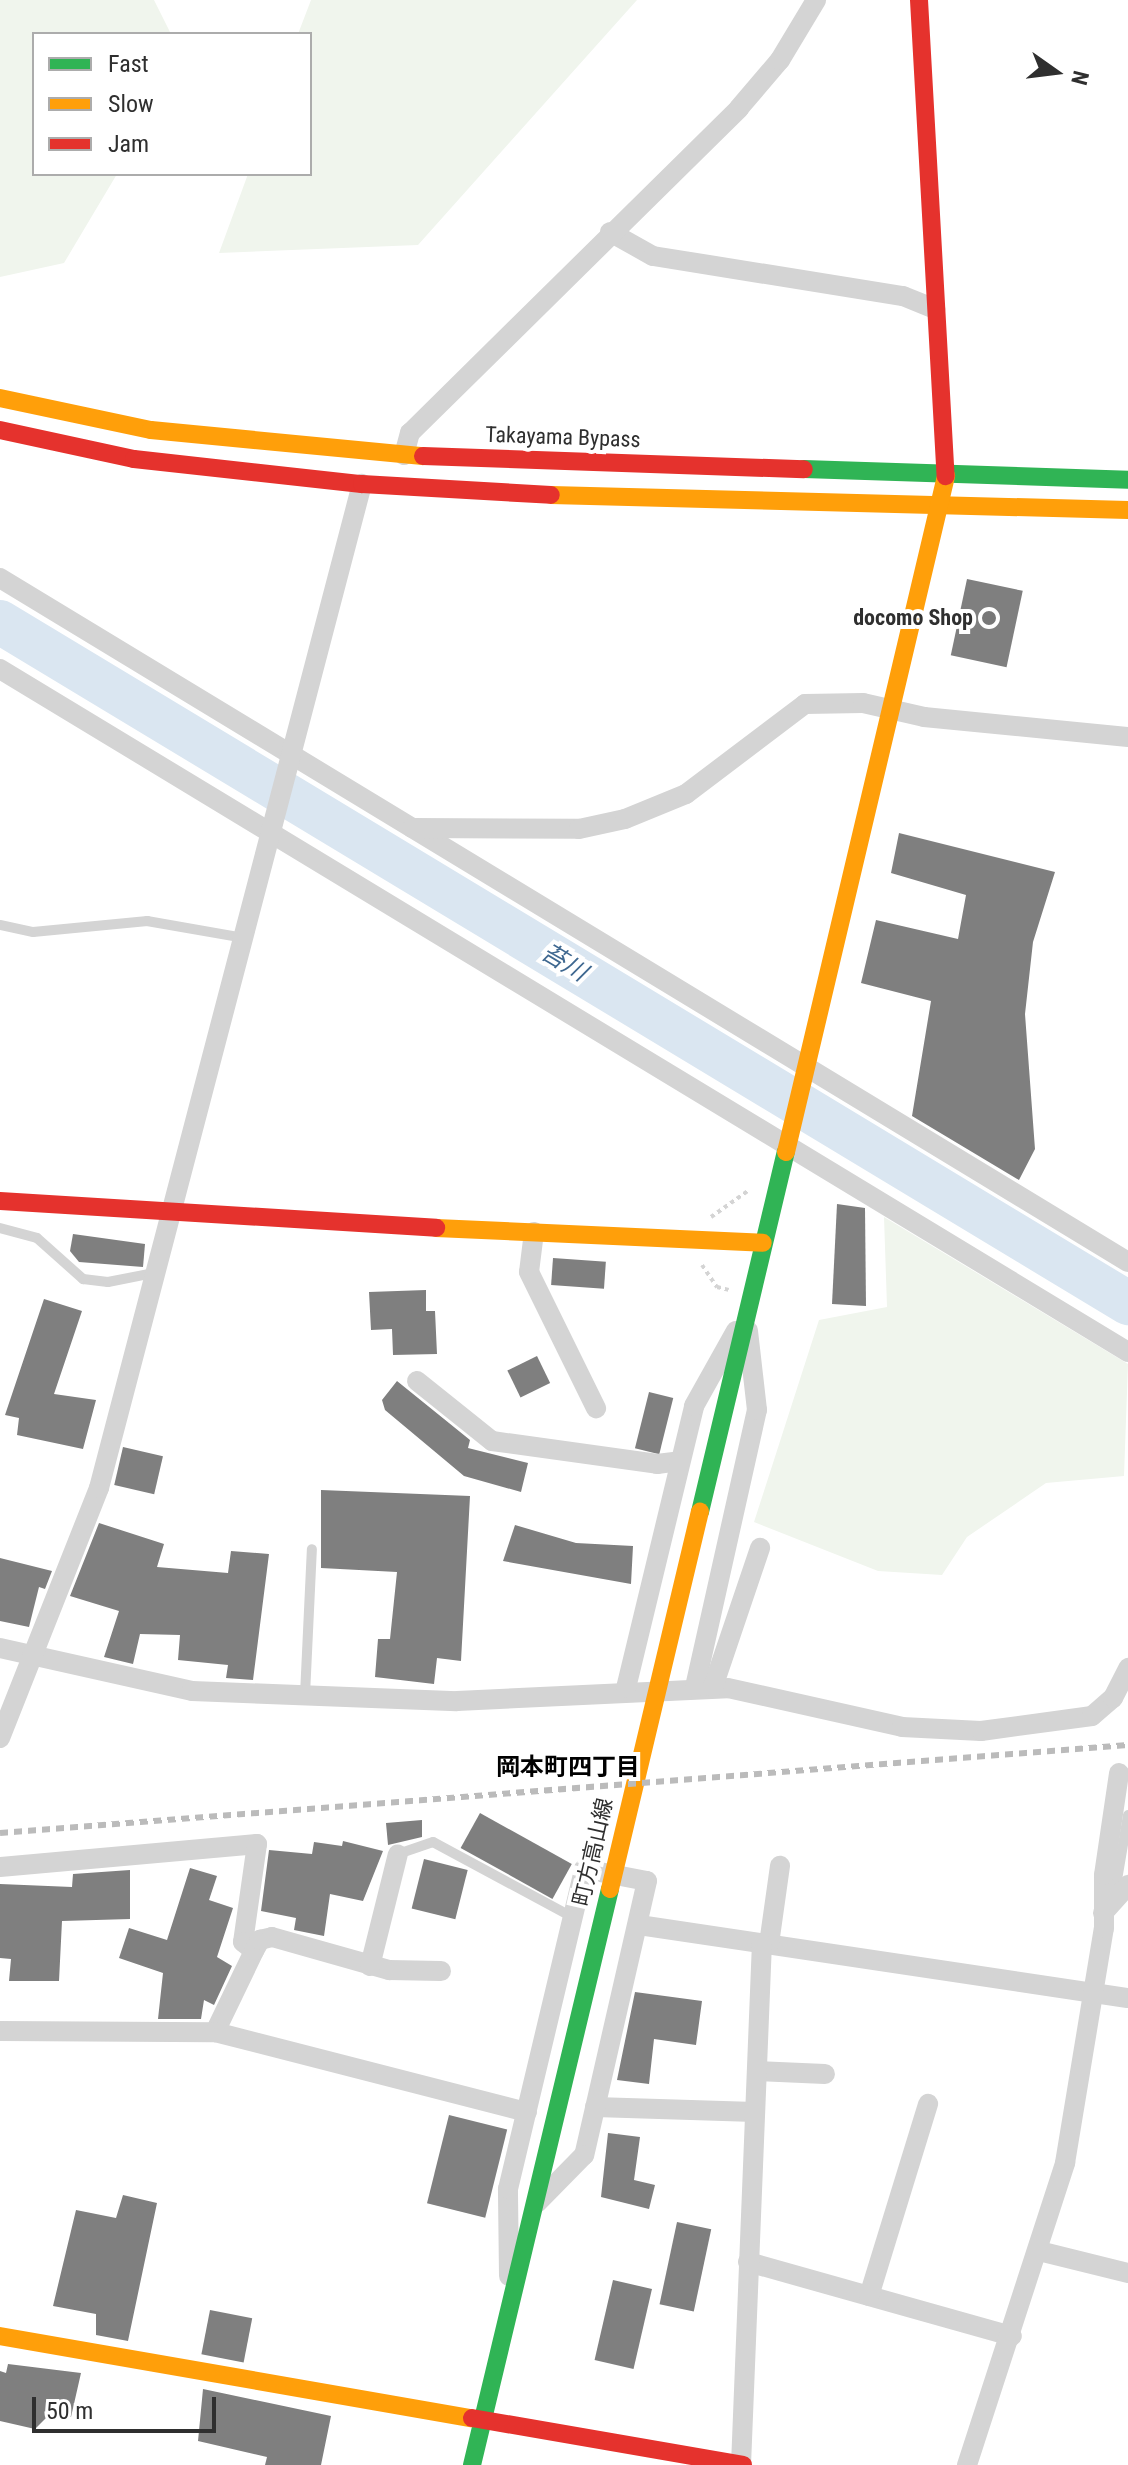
<!DOCTYPE html>
<html>
<head>
<meta charset="utf-8">
<style>
  body { margin:0 }
  #map { position:relative; width:1128px; height:2465px; overflow:hidden; background:#fff; font-family:"Roboto Condensed","Noto Sans JP",sans-serif }
  div>[style] { position:absolute }
  .green>* { inset:0; background:#f0f5ed }
  .river>* { height:44px; margin:-22px; padding:0 22px; transform-origin:22px; border-radius:22px; background:#dae6f1 }
  .building>* { inset:0; background:#7f7f7f; transform-origin:0 0 }
  .path>* { height:4px; margin-top:-2px; transform-origin:0; background:repeating-linear-gradient(90deg,#d4d4d4 0 4px,transparent 0 8px) }
  .lane>* { height:10px; margin:-5px; padding:0 5px; transform-origin:5px; border-radius:5px; background:#d4d4d4 }
  .street>* { height:20px; margin:-10px; padding:0 10px; transform-origin:10px; border-radius:10px; background:#d4d4d4 }
  .fast>* { height:18px; margin:-9px; padding:0 9px; transform-origin:9px; border-radius:9px; background:#30b455 }
  .slow>* { height:18px; margin:-9px; padding:0 9px; transform-origin:9px; border-radius:9px; background:#ff9f0a }
  .jam>* { height:18px; margin:-9px; padding:0 9px; transform-origin:9px; border-radius:9px; background:#e5322d }
  .rail>* { height:6px; margin-top:-3px; transform-origin:0; background:repeating-linear-gradient(90deg,#bbb 0 8px,transparent 0 14px) }
  .dots>* { width:22px; height:22px; translate:-50% -50%; box-sizing:border-box; border:4px solid #fff; border-radius:50% }
  span { translate:-50% -50%; white-space:nowrap; text-align:center; line-height:1.15; -webkit-text-stroke:8px #fff; paint-order:stroke }
  .street-label { font-size:22px; color:#2f2f2f }
  .poi-label { font-size:22px; color:#2f2f2f; font-weight:700 }
  .right { translate:-100% -50%; text-align:right }
  .water-label { font-size:24px; color:#3f6890; font-style:italic }
  .neighbourhood-label { font-size:24px; color:#000; font-weight:700 }
  .legend { position:absolute; left:32px; top:32px; width:280px; height:144px; box-sizing:border-box; background:#fff; border:2px solid #acacac; margin:0; padding:10px 14px; list-style:none; font-size:24px; color:#2f2f2f }
  .legend li { display:flex; align-items:center; gap:16px; height:40px }
  .legend b { width:40px; border:2px solid #acacac }
  .north { position:absolute; left:1016px; top:32px; width:80px; height:80px; -webkit-text-stroke:6px #fff; paint-order:stroke; rotate:104deg; font-size:22px; font-weight:700; line-height:32px; text-align:center; color:#2f2f2f }
  .north::after { content:''; display:block; margin:auto; width:28px; height:36px; background:#2f2f2f; clip-path:polygon(50% 0,100% 100%,50% 72%,0 100%) }
  .scale { position:absolute; left:32px; top:2397px; width:184px; height:36px; box-sizing:border-box; border:4px solid #2f2f2f; border-top:0; padding-left:10px; font-size:24px; line-height:28px; white-space:nowrap; color:#2f2f2f; -webkit-text-stroke:6px #fff; paint-order:stroke }
</style>
</head>
<body>
<div id="map">
  <div class="green">
    <div style="clip-path:polygon(0 0,154px 0,171px 34px,34px 34px,34px 174px,117px 174px,64px 263px,0 277px)"></div>
    <div style="clip-path:polygon(311px 0,637px 0,418px 245px,219px 253px,248px 174px,310px 174px,310px 34px,298px 34px)"></div>
    <div style="clip-path:polygon(884px 1217px,1128px 1364px,1124px 1476px,1046px 1483px,967px 1537px,942px 1575px,878px 1571px,754px 1522px,819px 1320px,887px 1307px)"></div>
  </div>
  <div class="river">
    <div style="left:0;top:622px;width:1318px;rotate:31.12deg"></div>
  </div>
  <div class="building">
    <div style="left:967px;top:579px;width:57px;height:78px;rotate:12deg"></div>
    <div style="clip-path:polygon(899px 833px,1055px 872px,1033px 942px,1025px 1014px,1035px 1149px,1019px 1180px,912px 1116px,931px 1001px,861px 983px,876px 920px,958px 939px,966px 895px,891px 873px)"></div>
    <div style="clip-path:polygon(837px 1204px,865px 1208px,866px 1306px,832px 1304px)"></div>
    <div style="clip-path:polygon(73px 1234px,145px 1244px,143px 1267px,79px 1262px,70px 1251px)"></div>
    <div style="left:553px;top:1258px;width:53px;height:27px;rotate:4deg"></div>
    <div style="clip-path:polygon(426px 1290px,426px 1311px,435px 1311px,437px 1354px,393px 1355px,392px 1329px,371px 1330px,369px 1292px)"></div>
    <div style="clip-path:polygon(44px 1299px,82px 1311px,54px 1394px,96px 1400px,83px 1449px,17px 1435px,19px 1418px,5px 1415px)"></div>
    <div style="left:537px;top:1356px;width:30px;height:33px;rotate:64deg"></div>
    <div style="clip-path:polygon(397px 1381px,470px 1440px,468px 1448px,528px 1463px,521px 1492px,464px 1476px,385px 1410px,382px 1400px)"></div>
    <div style="left:649px;top:1392px;width:25px;height:58px;rotate:14deg"></div>
    <div style="left:123px;top:1447px;width:41px;height:39px;rotate:13deg"></div>
    <div style="clip-path:polygon(321px 1490px,470px 1496px,461px 1661px,437px 1658px,434px 1684px,375px 1677px,378px 1639px,390px 1639px,397px 1572px,321px 1568px)"></div>
    <div style="clip-path:polygon(99px 1523px,164px 1544px,157px 1567px,228px 1573px,231px 1551px,269px 1554px,253px 1680px,226px 1678px,228px 1665px,178px 1660px,180px 1635px,140px 1634px,133px 1664px,104px 1657px,119px 1611px,70px 1596px)"></div>
    <div style="clip-path:polygon(515px 1525px,576px 1543px,633px 1546px,631px 1584px,503px 1561px)"></div>
    <div style="clip-path:polygon(0 1558px,52px 1571px,45px 1589px,39px 1587px,29px 1627px,0 1621px)"></div>
    <div style="left:480px;top:1813px;width:105px;height:40px;rotate:29deg"></div>
    <div style="clip-path:polygon(422px 1820px,422px 1837px,388px 1845px,386px 1823px)"></div>
    <div style="clip-path:polygon(343px 1841px,383px 1851px,363px 1901px,330px 1894px,324px 1936px,294px 1930px,296px 1918px,261px 1911px,269px 1850px,312px 1854px,314px 1842px,342px 1846px)"></div>
    <div style="left:424px;top:1859px;width:45px;height:51px;rotate:14deg"></div>
    <div style="clip-path:polygon(190px 1868px,217px 1876px,209px 1900px,233px 1908px,217px 1957px,232px 1966px,214px 2005px,204px 2000px,201px 2019px,158px 2019px,163px 1973px,119px 1958px,129px 1928px,167px 1940px)"></div>
    <div style="clip-path:polygon(130px 1870px,130px 1919px,62px 1921px,59px 1981px,9px 1981px,11px 1959px,0 1958px,0 1884px,72px 1887px,73px 1874px)"></div>
    <div style="clip-path:polygon(635px 1992px,702px 2001px,696px 2045px,654px 2039px,649px 2084px,617px 2080px)"></div>
    <div style="left:449px;top:2115px;width:60px;height:91px;rotate:14deg"></div>
    <div style="clip-path:polygon(608px 2133px,640px 2137px,634px 2180px,655px 2185px,649px 2209px,601px 2197px)"></div>
    <div style="clip-path:polygon(123px 2195px,157px 2203px,128px 2341px,96px 2335px,96px 2314px,53px 2306px,76px 2210px,116px 2218px)"></div>
    <div style="left:677px;top:2222px;width:35px;height:84px;rotate:12deg"></div>
    <div style="left:613px;top:2280px;width:40px;height:82px;rotate:13deg"></div>
    <div style="left:210px;top:2310px;width:43px;height:45px;rotate:11deg"></div>
    <div style="clip-path:polygon(8px 2364px,81px 2373px,71px 2417px,52px 2412px,35px 2429px,0 2421px,0 2371px,6px 2373px)"></div>
    <div style="clip-path:polygon(203px 2389px,331px 2416px,321px 2465px,265px 2465px,267px 2457px,198px 2441px)"></div>
  </div>
  <div class="path">
    <div style="left:711px;top:1217px;width:47px;rotate:-35.4deg"></div>
    <div style="left:702px;top:1265px;width:27px;rotate:56deg"></div>
    <div style="left:717px;top:1287px;width:12px;rotate:14deg"></div>
  </div>
  <div class="lane">
    <div style="left:0;top:925px;width:34px;rotate:12deg"></div>
    <div style="left:33px;top:932px;width:115px;rotate:-5.5deg"></div>
    <div style="left:147px;top:921px;width:98px;rotate:9.9deg"></div>
    <div style="left:0;top:1228px;width:38px;rotate:15deg"></div>
    <div style="left:37px;top:1238px;width:62px;rotate:41.7deg"></div>
    <div style="left:83px;top:1279px;width:25px;rotate:7deg"></div>
    <div style="left:108px;top:1282px;width:47px;rotate:-11.1deg"></div>
    <div style="left:305px;top:1695px;width:146px;rotate:-87.3deg"></div>
    <div style="left:398px;top:1854px;width:37px;rotate:-19deg"></div>
    <div style="left:433px;top:1842px;width:160px;rotate:28.3deg"></div>
    <div style="left:1115px;top:1892px;width:78px;rotate:-80.4deg"></div>
  </div>
  <div class="street">
    <div style="left:610px;top:232px;width:49px;rotate:29.2deg"></div>
    <div style="left:653px;top:256px;width:253px;rotate:9.1deg"></div>
    <div style="left:903px;top:296px;width:35px;rotate:22deg"></div>
    <div style="left:404px;top:455px;width:23px;rotate:-75deg"></div>
    <div style="left:410px;top:433px;width:462px;rotate:-44.6deg"></div>
    <div style="left:739px;top:108px;width:63px;rotate:-49.5deg"></div>
    <div style="left:780px;top:60px;width:70px;rotate:-59deg"></div>
    <div style="left:0;top:578px;width:1319px;rotate:31.23deg"></div>
    <div style="left:0;top:669px;width:1319px;rotate:31.19deg"></div>
    <div style="left:412px;top:828px;width:167px;rotate:0.3deg"></div>
    <div style="left:579px;top:829px;width:47px;rotate:-12.3deg"></div>
    <div style="left:625px;top:819px;width:66px;rotate:-22.3deg"></div>
    <div style="left:686px;top:794px;width:149px;rotate:-37.1deg"></div>
    <div style="left:805px;top:704px;width:58px;rotate:-1deg"></div>
    <div style="left:863px;top:703px;width:63px;rotate:12.9deg"></div>
    <div style="left:924px;top:717px;width:205px;rotate:5.6deg"></div>
    <div style="left:534px;top:1232px;width:40px;rotate:97.1deg"></div>
    <div style="left:529px;top:1272px;width:152px;rotate:63.8deg"></div>
    <div style="left:417px;top:1381px;width:96px;rotate:38.7deg"></div>
    <div style="left:492px;top:1441px;width:167px;rotate:7.9deg"></div>
    <div style="left:657px;top:1464px;width:23px;rotate:-7deg"></div>
    <div style="left:0;top:1648px;width:197px;rotate:12.6deg"></div>
    <div style="left:192px;top:1691px;width:265px;rotate:2.2deg"></div>
    <div style="left:457px;top:1701px;width:271px;rotate:-2.7deg"></div>
    <div style="left:728px;top:1688px;width:178px;rotate:12.6deg"></div>
    <div style="left:902px;top:1727px;width:79px;rotate:2.9deg"></div>
    <div style="left:981px;top:1731px;width:112px;rotate:-7.7deg"></div>
    <div style="left:1092px;top:1716px;width:28px;rotate:-41deg"></div>
    <div style="left:1113px;top:1698px;width:34px;rotate:-63deg"></div>
    <div style="left:695px;top:1687px;width:284px;rotate:-77.4deg"></div>
    <div style="left:757px;top:1410px;width:80px;rotate:-96.5deg"></div>
    <div style="left:713px;top:1687px;width:147px;rotate:-71.3deg"></div>
    <div style="left:626px;top:1688px;width:290px;rotate:-76.4deg"></div>
    <div style="left:694px;top:1406px;width:86px;rotate:-60.8deg"></div>
    <div style="left:0;top:1738px;width:269px;rotate:-68.4deg"></div>
    <div style="left:99px;top:1488px;width:1038px;rotate:-75.32deg"></div>
    <div style="left:0;top:1867px;width:258px;rotate:-5.1deg"></div>
    <div style="left:257px;top:1844px;width:99px;rotate:98.1deg"></div>
    <div style="left:243px;top:1942px;width:14px;rotate:39deg"></div>
    <div style="left:254px;top:1951px;width:90px;rotate:115.7deg"></div>
    <div style="left:1103px;top:1913px;width:38px;rotate:-48deg"></div>
    <div style="left:639px;top:1925px;width:494px;rotate:8.5deg"></div>
    <div style="left:769px;top:1944px;width:79px;rotate:-82deg"></div>
    <div style="left:254px;top:1951px;width:13px;rotate:-61deg"></div>
    <div style="left:260px;top:1940px;width:12px;rotate:-14deg"></div>
    <div style="left:272px;top:1937px;width:122px;rotate:15.8deg"></div>
    <div style="left:389px;top:1970px;width:52px;rotate:1.1deg"></div>
    <div style="left:370px;top:1966px;width:115px;rotate:-76deg"></div>
    <div style="left:0;top:2031px;width:215px;rotate:0.3deg"></div>
    <div style="left:215px;top:2032px;width:322px;rotate:14.4deg"></div>
    <div style="left:757px;top:2071px;width:68px;rotate:2.5deg"></div>
    <div style="left:595px;top:2107px;width:160px;rotate:1.8deg"></div>
    <div style="left:1039px;top:2251px;width:92px;rotate:13.9deg"></div>
    <div style="left:748px;top:2262px;width:274px;rotate:15.7deg"></div>
    <div style="left:509px;top:2276px;width:87px;rotate:-90.7deg"></div>
    <div style="left:508px;top:2189px;width:329px;rotate:-76.6deg"></div>
    <div style="left:584px;top:1869px;width:64px;rotate:10.8deg"></div>
    <div style="left:647px;top:1881px;width:281px;rotate:102.9deg"></div>
    <div style="left:584px;top:2155px;width:67px;rotate:134.4deg"></div>
    <div style="left:869px;top:2296px;width:201px;rotate:-72.9deg"></div>
    <div style="left:741px;top:2465px;width:522px;rotate:-87.7deg"></div>
    <div style="left:967px;top:2465px;width:318px;rotate:-72deg"></div>
    <div style="left:1065px;top:2163px;width:238px;rotate:-80.6deg"></div>
    <div style="left:1104px;top:1928px;width:53px;rotate:-90deg"></div>
    <div style="left:1104px;top:1875px;width:103px;rotate:-81.6deg"></div>
  </div>
  <div class="fast">
    <div style="left:804px;top:469px;width:324px;rotate:1.9deg"></div>
    <div style="left:700px;top:1512px;width:370px;rotate:-76.6deg"></div>
    <div style="left:472px;top:2465px;width:592px;rotate:-76.53deg"></div>
  </div>
  <div class="slow">
    <div style="left:0;top:398px;width:154px;rotate:12deg"></div>
    <div style="left:151px;top:430px;width:273px;rotate:5.5deg"></div>
    <div style="left:551px;top:495px;width:577px;rotate:1.49deg"></div>
    <div style="left:786px;top:1152px;width:695px;rotate:-76.68deg"></div>
    <div style="left:436px;top:1228px;width:327px;rotate:2.6deg"></div>
    <div style="left:610px;top:1889px;width:388px;rotate:-76.6deg"></div>
    <div style="left:0;top:2336px;width:479px;rotate:9.9deg"></div>
  </div>
  <div class="jam">
    <div style="left:919px;top:0;width:477px;rotate:86.8deg"></div>
    <div style="left:0;top:430px;width:137px;rotate:12.2deg"></div>
    <div style="left:134px;top:459px;width:229px;rotate:6.3deg"></div>
    <div style="left:362px;top:484px;width:189px;rotate:3.3deg"></div>
    <div style="left:423px;top:456px;width:381px;rotate:2deg"></div>
    <div style="left:0;top:1201px;width:437px;rotate:3.5deg"></div>
    <div style="left:472px;top:2418px;width:275px;rotate:9.8deg"></div>
  </div>
  <div class="rail">
    <div style="left:0;top:1833px;width:1131px;rotate:-4.46deg"></div>
  </div>
  <div class="dots">
    <div style="left:989px;top:618px;background:#787878"></div>
  </div>
  <div class="street-label">
    <span style="left:563px;top:437px;rotate:2deg">Takayama Bypass</span>
    <span style="left:593px;top:1852px;rotate:-77deg">町方高山線</span>
  </div>
  <div class="poi-label">
    <span class="right" style="left:973px;top:618px">docomo Shop</span>
  </div>
  <div class="water-label">
    <span style="left:564px;top:963px;rotate:31deg">苔川</span>
  </div>
  <div class="neighbourhood-label">
    <span style="left:568px;top:1768px">岡本町四丁目</span>
  </div>
  <ul class="legend">
  <li><b style="height:10px;background:#30b455"></b>Fast</li>
  <li><b style="height:10px;background:#ff9f0a"></b>Slow</li>
  <li><b style="height:10px;background:#e5322d"></b>Jam</li>
  </ul>
  <div class="north">N</div>
  <div class="scale">50 m</div>
</div>
</body>
</html>
